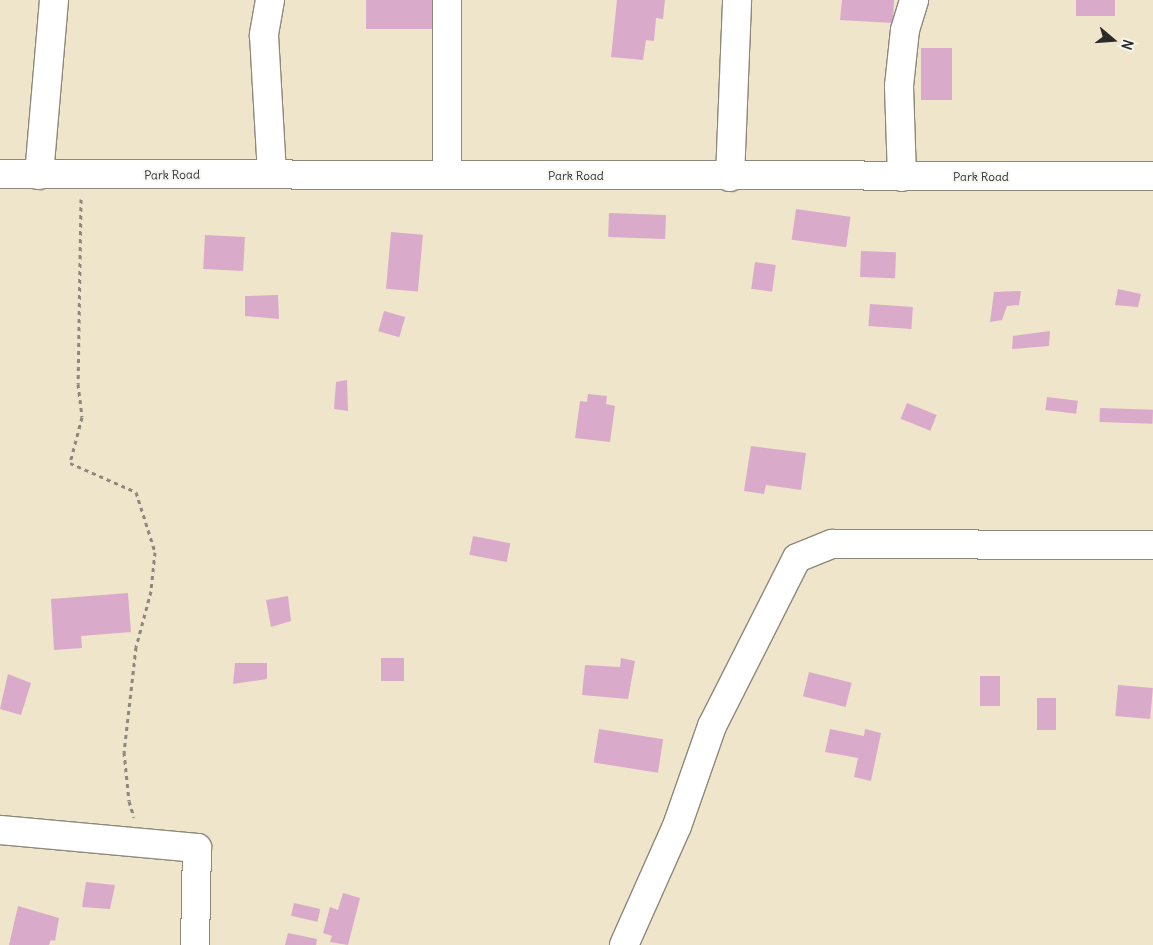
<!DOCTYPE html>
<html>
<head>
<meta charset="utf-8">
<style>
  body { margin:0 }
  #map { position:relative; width:1153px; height:945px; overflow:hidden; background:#efe5cb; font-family:Delius,sans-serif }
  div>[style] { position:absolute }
  .building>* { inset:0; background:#daaacb; transform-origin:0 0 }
  .path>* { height:3px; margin-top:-1.5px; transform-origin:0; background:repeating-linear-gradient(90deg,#8d887b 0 4px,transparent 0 8px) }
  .roads { filter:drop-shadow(1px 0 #8d887b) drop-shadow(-1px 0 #8d887b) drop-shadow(0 1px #8d887b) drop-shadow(0 -1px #8d887b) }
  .minor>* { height:28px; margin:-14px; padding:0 14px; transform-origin:14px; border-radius:14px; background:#fff }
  span { translate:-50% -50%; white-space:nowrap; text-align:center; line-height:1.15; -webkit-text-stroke:4px #f6f6f2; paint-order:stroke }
  .street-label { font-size:12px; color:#2b2b2b }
  .north { position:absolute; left:1088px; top:15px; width:50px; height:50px; -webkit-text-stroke:4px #f6f6f2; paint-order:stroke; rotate:108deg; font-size:14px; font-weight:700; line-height:20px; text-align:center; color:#2b2b2b }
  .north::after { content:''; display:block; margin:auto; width:18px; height:22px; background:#2b2b2b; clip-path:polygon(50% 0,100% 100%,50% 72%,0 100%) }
</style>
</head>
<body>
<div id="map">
  <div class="building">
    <div style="left:366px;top:0;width:71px;height:29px"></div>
    <div style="clip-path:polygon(617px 0,665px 0,663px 19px,656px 18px,654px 41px,646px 40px,643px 60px,611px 57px)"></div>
    <div style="clip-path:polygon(842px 0,894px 0,893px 23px,840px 20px)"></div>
    <div style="left:1076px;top:0;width:39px;height:16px"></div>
    <div style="left:921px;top:48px;width:31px;height:52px"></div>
    <div style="left:796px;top:209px;width:55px;height:31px;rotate:8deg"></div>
    <div style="left:609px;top:213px;width:57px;height:24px;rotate:2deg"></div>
    <div style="left:391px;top:232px;width:32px;height:57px;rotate:5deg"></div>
    <div style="left:205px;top:235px;width:40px;height:34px;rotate:3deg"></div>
    <div style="left:861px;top:251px;width:35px;height:26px;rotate:2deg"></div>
    <div style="left:755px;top:262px;width:21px;height:27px;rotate:8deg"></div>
    <div style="clip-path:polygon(1118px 289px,1141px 294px,1138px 307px,1115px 305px)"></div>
    <div style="clip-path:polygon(1021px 291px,1019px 305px,1007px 306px,1002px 320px,990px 322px,994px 292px)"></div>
    <div style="clip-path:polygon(278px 295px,279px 319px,245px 316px,245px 296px)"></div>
    <div style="left:870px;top:304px;width:43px;height:22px;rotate:4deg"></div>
    <div style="left:384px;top:311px;width:22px;height:21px;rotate:16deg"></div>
    <div style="clip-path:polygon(1050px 331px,1049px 346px,1012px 349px,1013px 336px)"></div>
    <div style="clip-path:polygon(347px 380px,348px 411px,334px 409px,336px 382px)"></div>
    <div style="clip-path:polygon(588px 394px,607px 396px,606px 404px,615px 406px,610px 442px,575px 438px,580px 401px,587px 402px)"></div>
    <div style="left:1047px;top:397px;width:31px;height:13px;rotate:7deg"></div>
    <div style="left:907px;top:403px;width:32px;height:17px;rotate:22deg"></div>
    <div style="left:1100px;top:408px;width:53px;height:14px;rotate:2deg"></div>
    <div style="clip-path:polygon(751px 446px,806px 453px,801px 490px,766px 485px,764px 494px,744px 491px)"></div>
    <div style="left:473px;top:536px;width:38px;height:19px;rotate:11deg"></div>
    <div style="clip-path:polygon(128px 593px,131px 632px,81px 636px,82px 648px,54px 650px,51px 599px)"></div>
    <div style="clip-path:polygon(288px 596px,291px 621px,271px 627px,266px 600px)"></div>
    <div style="left:381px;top:658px;width:23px;height:23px"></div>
    <div style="clip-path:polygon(621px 658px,635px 661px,628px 699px,582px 695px,585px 665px,620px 667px)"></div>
    <div style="clip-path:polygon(235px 663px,267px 663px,267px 679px,233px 684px)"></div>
    <div style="left:809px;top:672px;width:44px;height:25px;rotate:14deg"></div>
    <div style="clip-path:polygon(8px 674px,31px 683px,21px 715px,0 709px)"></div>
    <div style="left:1000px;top:676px;width:30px;height:20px;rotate:90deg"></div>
    <div style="left:1118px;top:685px;width:35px;height:31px;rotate:5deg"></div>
    <div style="left:1037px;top:698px;width:19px;height:32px"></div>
    <div style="left:599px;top:729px;width:65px;height:34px;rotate:9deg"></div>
    <div style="clip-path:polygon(830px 729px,864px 736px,865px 729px,881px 733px,871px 781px,854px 777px,858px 758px,825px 752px)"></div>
    <div style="clip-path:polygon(86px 882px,115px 885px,110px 909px,82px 907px)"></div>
    <div style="clip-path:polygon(343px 893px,360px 898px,348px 945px,330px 942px,332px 936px,323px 933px,330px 907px,338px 910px)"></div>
    <div style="left:294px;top:903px;width:27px;height:13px;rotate:13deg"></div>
    <div style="clip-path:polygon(18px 906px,59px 918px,55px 941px,51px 940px,49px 945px,9px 945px)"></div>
    <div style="clip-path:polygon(288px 933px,317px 939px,316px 945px,285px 945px)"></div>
  </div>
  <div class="path">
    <div style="left:81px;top:199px;width:185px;rotate:90.9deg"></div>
    <div style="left:78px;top:384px;width:33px;rotate:83deg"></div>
    <div style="left:82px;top:417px;width:48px;rotate:104.6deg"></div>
    <div style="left:70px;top:463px;width:72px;rotate:23.7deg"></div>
    <div style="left:136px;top:492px;width:63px;rotate:72.4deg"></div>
    <div style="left:155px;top:552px;width:39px;rotate:96deg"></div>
    <div style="left:151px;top:591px;width:58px;rotate:105deg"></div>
    <div style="left:136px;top:647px;width:106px;rotate:96.5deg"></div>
    <div style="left:124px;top:752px;width:49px;rotate:84.2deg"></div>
    <div style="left:129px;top:801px;width:17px;rotate:73deg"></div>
  </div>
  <div class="roads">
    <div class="minor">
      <div style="left:270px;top:0;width:36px;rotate:100deg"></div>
      <div style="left:264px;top:35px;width:138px;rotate:86.7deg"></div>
      <div style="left:0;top:174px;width:1153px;rotate:0.1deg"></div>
      <div style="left:39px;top:175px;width:176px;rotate:-85.1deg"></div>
      <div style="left:447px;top:175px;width:175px;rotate:-90deg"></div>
      <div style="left:730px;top:177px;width:177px;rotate:-87.7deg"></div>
      <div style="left:902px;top:177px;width:91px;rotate:-91.9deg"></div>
      <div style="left:899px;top:86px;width:56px;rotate:-83.9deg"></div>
      <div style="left:905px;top:30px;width:31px;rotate:-73deg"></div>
      <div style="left:0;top:830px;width:198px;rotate:5.2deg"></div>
      <div style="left:197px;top:848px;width:97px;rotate:91.2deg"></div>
      <div style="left:624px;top:945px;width:130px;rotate:-66deg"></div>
      <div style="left:677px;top:826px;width:106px;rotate:-70.7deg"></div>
      <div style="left:712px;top:726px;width:188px;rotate:-63.2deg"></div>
      <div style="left:797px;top:558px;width:38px;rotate:-22deg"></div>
      <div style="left:832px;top:544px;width:321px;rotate:0.2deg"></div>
    </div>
  </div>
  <div class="street-label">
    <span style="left:172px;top:175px;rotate:-1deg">Park Road</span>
    <span style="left:576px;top:176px">Park Road</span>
    <span style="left:981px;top:177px">Park Road</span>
  </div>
  <div class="north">N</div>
</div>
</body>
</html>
